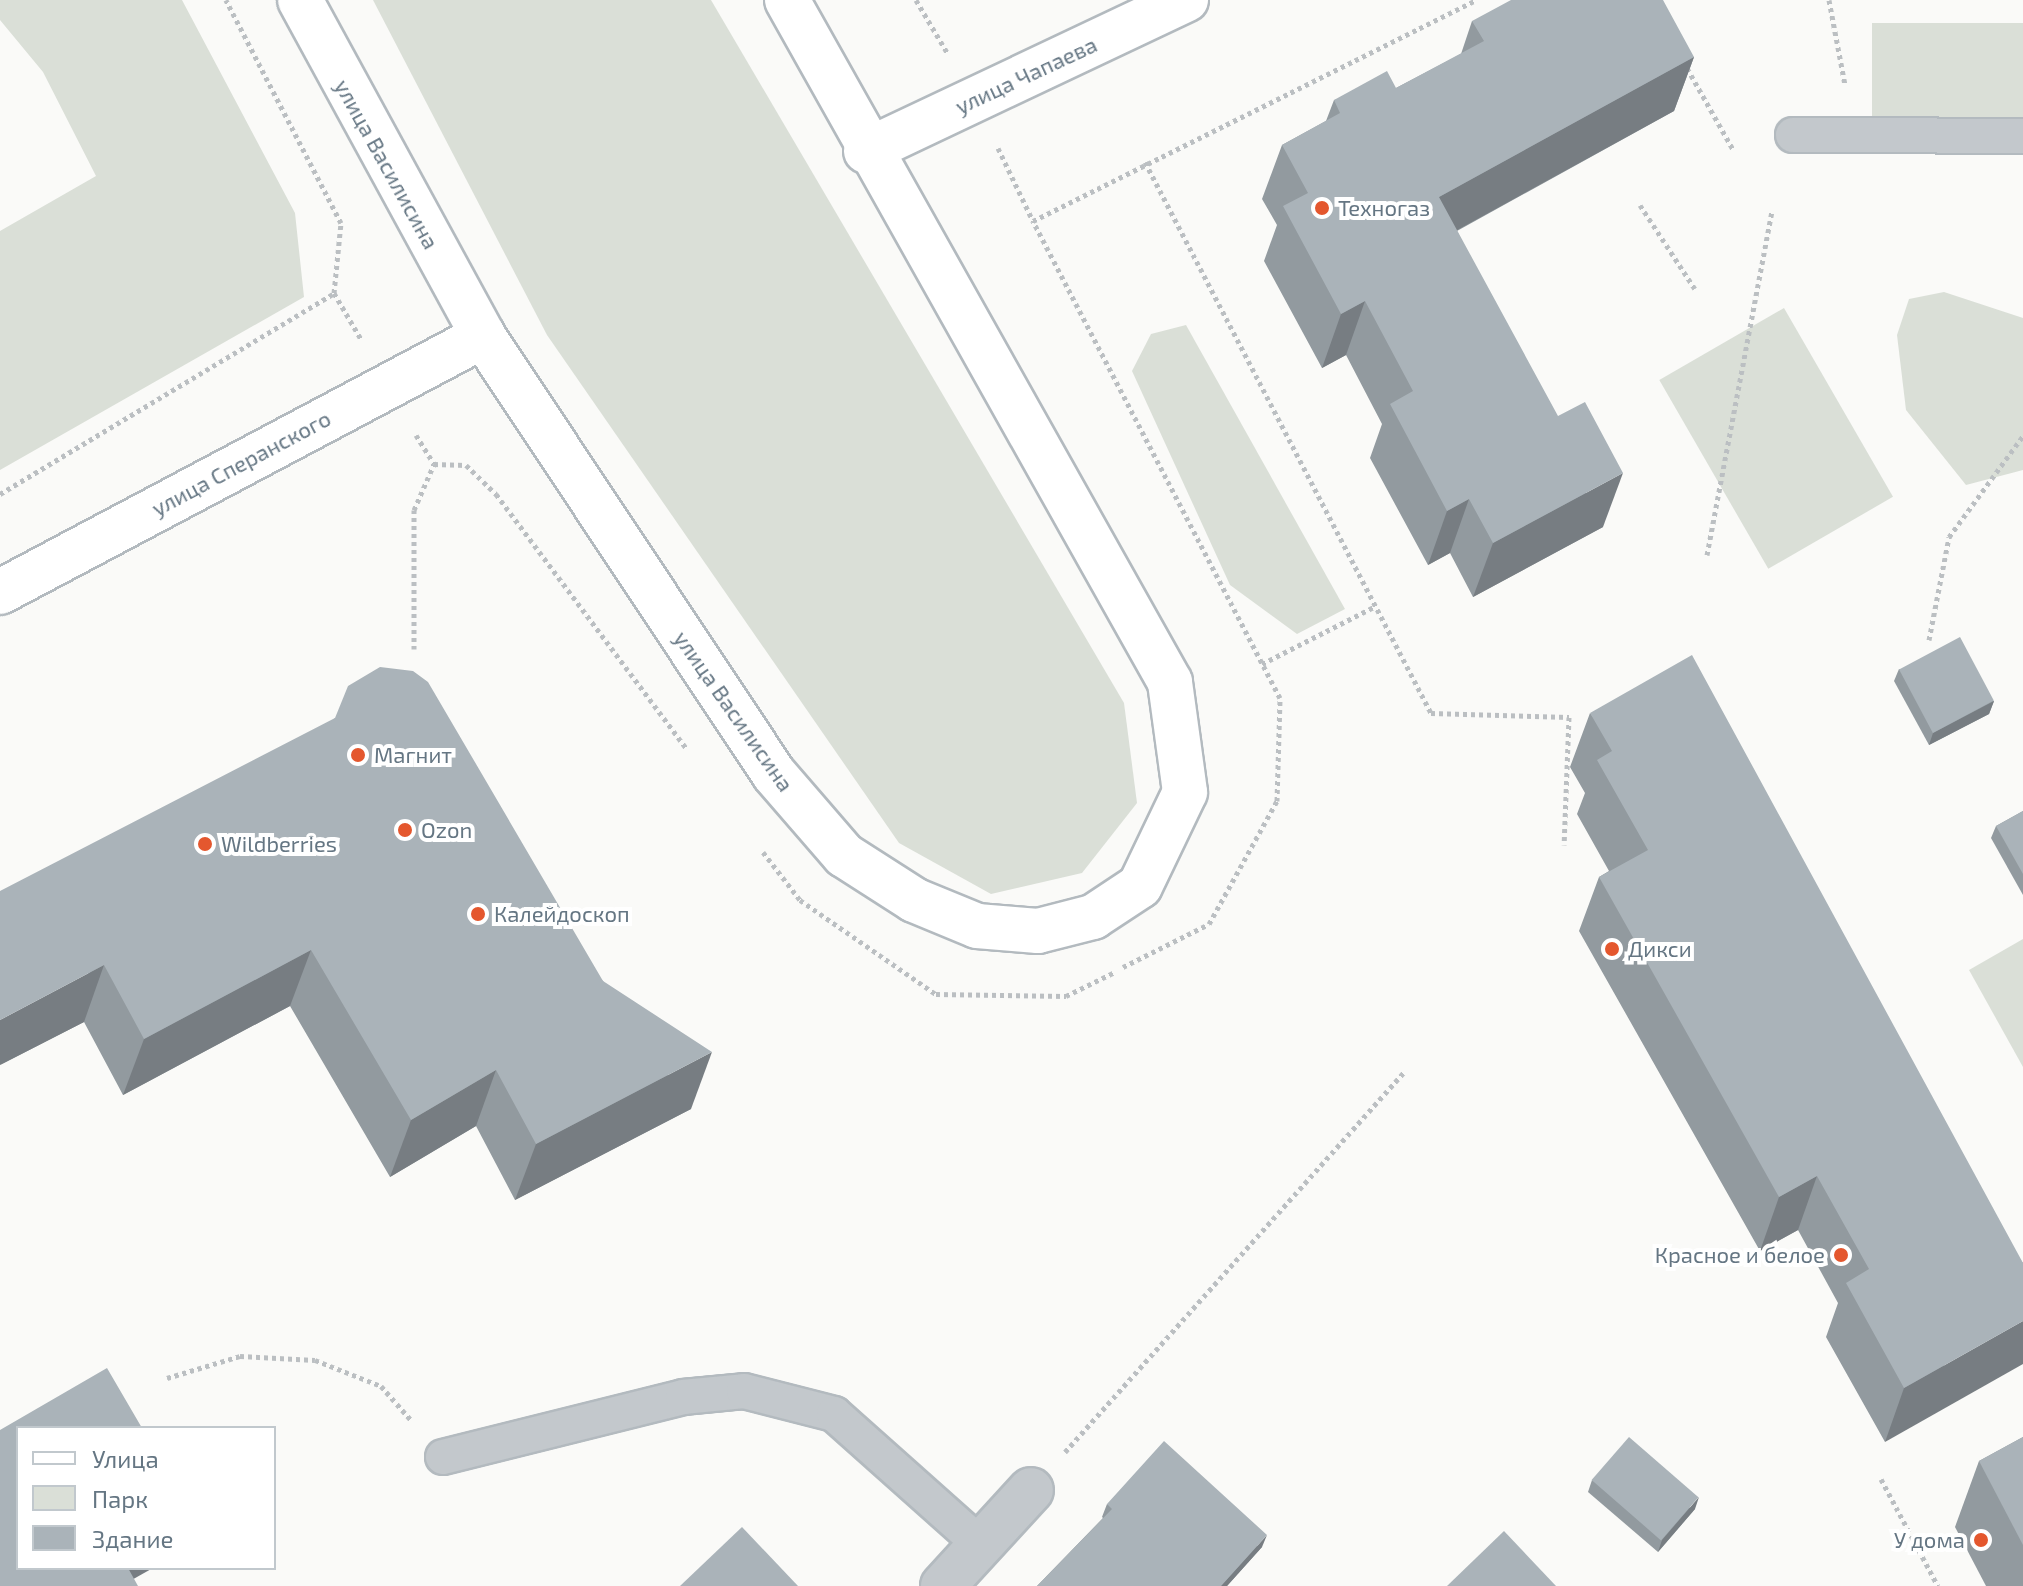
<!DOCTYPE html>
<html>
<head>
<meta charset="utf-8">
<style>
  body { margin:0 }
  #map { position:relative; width:2023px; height:1586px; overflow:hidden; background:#fafaf8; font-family:"Exo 2",sans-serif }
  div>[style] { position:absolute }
  .green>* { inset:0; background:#dadfd7; transform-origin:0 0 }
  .path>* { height:5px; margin-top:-2.5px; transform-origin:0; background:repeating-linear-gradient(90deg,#bbbfc2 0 4px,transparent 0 8px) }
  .roads { filter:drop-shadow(2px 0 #b3babf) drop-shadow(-2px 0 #b3babf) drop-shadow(0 2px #b3babf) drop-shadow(0 -2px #b3babf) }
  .lane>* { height:34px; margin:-17px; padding:0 17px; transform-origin:17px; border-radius:17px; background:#c3c8cc }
  .street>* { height:44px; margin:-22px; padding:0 22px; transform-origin:22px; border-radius:22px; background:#c3c8cc }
  .secondary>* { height:44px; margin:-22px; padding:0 22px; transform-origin:22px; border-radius:22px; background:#fff }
  .wall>* { inset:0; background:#929a9f }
  .shaded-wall>* { inset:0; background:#777d82 }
  .building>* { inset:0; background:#aab3b9; transform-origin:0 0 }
  .dots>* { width:22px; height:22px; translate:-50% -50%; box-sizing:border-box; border:4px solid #fff; border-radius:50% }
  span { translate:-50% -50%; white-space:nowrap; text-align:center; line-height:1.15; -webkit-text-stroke:8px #fff; paint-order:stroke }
  .street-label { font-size:22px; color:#657683 }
  .poi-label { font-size:22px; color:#657683 }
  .left { translate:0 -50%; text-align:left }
  .right { translate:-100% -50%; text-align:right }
  .legend { position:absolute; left:16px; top:1426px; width:260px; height:144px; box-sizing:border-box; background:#fff; border:2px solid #c1c8cd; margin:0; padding:10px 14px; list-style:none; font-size:24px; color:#657683 }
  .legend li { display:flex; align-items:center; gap:16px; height:40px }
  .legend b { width:40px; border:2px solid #c1c8cd }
</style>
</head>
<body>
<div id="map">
  <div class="green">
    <div style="clip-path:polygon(0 0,182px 0,295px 213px,304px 297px,0 470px,0 231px,96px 176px,43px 72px,0 20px)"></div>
    <div style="clip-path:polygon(373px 0,711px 0,1124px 703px,1137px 803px,1082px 873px,991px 894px,899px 843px,547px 335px)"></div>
    <div style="left:1872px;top:23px;width:151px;height:104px"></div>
    <div style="clip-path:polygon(1944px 292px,2023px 318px,2023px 470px,1966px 485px,1906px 410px,1897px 335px,1909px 299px)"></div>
    <div style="left:1784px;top:308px;width:218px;height:144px;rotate:60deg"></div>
    <div style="clip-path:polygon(1186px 325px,1345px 609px,1297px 634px,1230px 585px,1132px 371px,1151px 334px)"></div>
    <div style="clip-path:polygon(2023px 939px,2023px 1067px,1969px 970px)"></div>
  </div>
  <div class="path">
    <div style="left:916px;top:0;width:63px;rotate:59.3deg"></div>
    <div style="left:1829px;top:0;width:86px;rotate:79.3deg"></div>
    <div style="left:1687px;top:68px;width:95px;rotate:60.5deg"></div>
    <div style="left:998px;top:148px;width:81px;rotate:64.4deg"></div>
    <div style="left:1145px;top:162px;width:621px;rotate:62.57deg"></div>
    <div style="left:1431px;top:713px;width:138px;rotate:1.7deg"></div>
    <div style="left:1569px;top:717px;width:128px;rotate:92.2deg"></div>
    <div style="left:1640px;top:205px;width:100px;rotate:56.8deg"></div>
    <div style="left:334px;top:293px;width:53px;rotate:59.6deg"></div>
    <div style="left:416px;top:435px;width:34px;rotate:58deg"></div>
    <div style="left:434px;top:464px;width:32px;rotate:2deg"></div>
    <div style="left:466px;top:465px;width:42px;rotate:44deg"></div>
    <div style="left:496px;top:494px;width:317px;rotate:53.2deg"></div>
    <div style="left:0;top:494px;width:390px;rotate:-31deg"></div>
    <div style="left:334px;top:293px;width:70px;rotate:-84.3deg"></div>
    <div style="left:341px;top:223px;width:251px;rotate:-117.3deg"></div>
    <div style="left:1707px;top:555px;width:350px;rotate:-79.3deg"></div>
    <div style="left:1929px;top:640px;width:105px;rotate:-79deg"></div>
    <div style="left:1949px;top:537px;width:125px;rotate:-53.8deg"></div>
    <div style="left:414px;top:649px;width:139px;rotate:-90deg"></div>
    <div style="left:414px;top:510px;width:50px;rotate:-66.5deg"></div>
    <div style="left:1262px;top:664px;width:126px;rotate:-27deg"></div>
    <div style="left:763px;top:852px;width:61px;rotate:52.4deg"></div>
    <div style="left:800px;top:900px;width:165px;rotate:34.7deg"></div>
    <div style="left:936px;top:994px;width:130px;rotate:0.9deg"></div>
    <div style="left:1066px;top:996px;width:55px;rotate:-26.1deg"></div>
    <div style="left:1123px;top:967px;width:96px;rotate:-26.6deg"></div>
    <div style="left:1209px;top:924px;width:141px;rotate:-61.1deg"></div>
    <div style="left:1277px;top:801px;width:103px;rotate:-88.3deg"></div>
    <div style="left:1280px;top:698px;width:537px;rotate:-117.38deg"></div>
    <div style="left:1033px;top:221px;width:495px;rotate:-26.5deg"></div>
    <div style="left:167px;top:1378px;width:76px;rotate:-16.8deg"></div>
    <div style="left:240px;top:1356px;width:75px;rotate:3.1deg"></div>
    <div style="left:315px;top:1360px;width:71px;rotate:21.5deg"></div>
    <div style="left:381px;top:1386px;width:45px;rotate:48.6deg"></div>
    <div style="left:1065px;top:1452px;width:511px;rotate:-48.25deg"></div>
    <div style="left:1881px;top:1479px;width:121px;rotate:62deg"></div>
  </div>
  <div class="roads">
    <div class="lane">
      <div style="left:1793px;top:135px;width:230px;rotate:0.2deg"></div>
      <div style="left:443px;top:1457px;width:247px;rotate:-14deg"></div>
      <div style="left:683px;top:1397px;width:61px;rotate:-5.6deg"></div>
      <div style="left:744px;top:1391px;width:93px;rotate:14.3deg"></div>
      <div style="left:834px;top:1414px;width:197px;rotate:41.7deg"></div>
    </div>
    <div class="street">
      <div style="left:943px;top:1586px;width:130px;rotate:-47.5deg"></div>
    </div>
    <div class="secondary">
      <div style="left:300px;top:0;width:383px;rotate:61.4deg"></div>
      <div style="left:483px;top:336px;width:526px;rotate:56.4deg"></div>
      <div style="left:774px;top:774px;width:107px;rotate:49.2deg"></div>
      <div style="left:844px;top:855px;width:83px;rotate:32.7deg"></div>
      <div style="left:914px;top:900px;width:68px;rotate:22.4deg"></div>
      <div style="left:977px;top:926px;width:61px;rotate:4.7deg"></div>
      <div style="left:1038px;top:931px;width:57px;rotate:-14.3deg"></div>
      <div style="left:1093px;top:917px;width:56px;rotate:-33.4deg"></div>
      <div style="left:1140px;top:886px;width:104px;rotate:-64.4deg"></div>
      <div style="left:1185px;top:792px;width:111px;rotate:-97.8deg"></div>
      <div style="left:1170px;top:682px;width:782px;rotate:-119.32deg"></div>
      <div style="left:866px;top:151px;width:354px;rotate:-25.3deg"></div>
      <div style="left:0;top:592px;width:547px;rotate:-27.92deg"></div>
    </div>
  </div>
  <div class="wall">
    <div style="clip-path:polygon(1472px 21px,1694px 57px,1674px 111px,1457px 231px,1603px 527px,1473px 597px,1450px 553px,1428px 565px,1370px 458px,1382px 424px,1346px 355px,1322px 368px,1264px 261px,1277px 225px,1262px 199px,1282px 145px,1326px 121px,1334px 100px,1396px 88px,1461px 54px)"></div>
    <div style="clip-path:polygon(1899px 669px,1994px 701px,1989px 714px,1929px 745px,1894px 681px)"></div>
    <div style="clip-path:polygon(1590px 713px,2023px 1263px,1885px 1442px,1826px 1337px,1838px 1303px,1798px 1230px,1760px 1251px,1579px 931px,1599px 877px,1609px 871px,1577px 814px,1585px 793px,1570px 767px)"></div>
    <div style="clip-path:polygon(335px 718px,603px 981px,691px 1109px,515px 1200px,476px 1126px,390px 1177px,290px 1006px,123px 1095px,84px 1022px,0 1065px)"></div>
    <div style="clip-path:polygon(2023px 811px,2023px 895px,1991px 838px,1996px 826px)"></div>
    <div style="clip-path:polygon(2023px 1437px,2023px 1586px,1986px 1586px,1955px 1527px,1979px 1461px)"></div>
    <div style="clip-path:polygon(1592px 1480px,1695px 1509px,1658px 1552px,1588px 1492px)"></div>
    <div style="clip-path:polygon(1107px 1504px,1262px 1547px,1227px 1586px,1037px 1586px,1103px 1518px,1102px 1517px)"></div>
  </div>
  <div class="shaded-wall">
    <div style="clip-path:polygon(1694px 57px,1674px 111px,1419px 251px,1439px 197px)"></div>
    <div style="clip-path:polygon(1365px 301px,1346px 355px,1322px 368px,1341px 314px)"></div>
    <div style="clip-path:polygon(1623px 473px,1603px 527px,1473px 597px,1493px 543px)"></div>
    <div style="clip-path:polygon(1469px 499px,1450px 553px,1428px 565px,1447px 511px)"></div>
    <div style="clip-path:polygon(1994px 701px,1989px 714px,1929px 745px,1933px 733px)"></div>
    <div style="clip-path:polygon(311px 950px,290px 1006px,123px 1095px,144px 1039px)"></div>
    <div style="clip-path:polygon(104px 965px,84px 1022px,0 1065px,0 1020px)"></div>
    <div style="clip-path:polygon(712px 1052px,691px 1109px,515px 1200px,536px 1144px)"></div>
    <div style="clip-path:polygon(496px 1070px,476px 1126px,390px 1177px,411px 1120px)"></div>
    <div style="clip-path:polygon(1817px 1176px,1798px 1230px,1760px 1251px,1779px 1197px)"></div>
    <div style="clip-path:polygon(2023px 1321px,2023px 1364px,1885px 1442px,1904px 1388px)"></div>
    <div style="clip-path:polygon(1699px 1497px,1695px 1509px,1658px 1552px,1662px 1540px)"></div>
    <div style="clip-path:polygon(1267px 1535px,1262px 1547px,1227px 1586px,1221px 1586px)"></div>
    <div style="clip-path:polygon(103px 1568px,153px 1568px,121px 1586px)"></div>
  </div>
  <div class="building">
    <div style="clip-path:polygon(1511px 0,1663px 0,1694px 57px,1439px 197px,1558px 416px,1585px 402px,1623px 473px,1493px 543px,1469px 499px,1447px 511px,1390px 404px,1413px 391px,1365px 301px,1341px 314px,1283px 206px,1308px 193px,1282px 145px,1340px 113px,1334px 100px,1387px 71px,1396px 88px,1484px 41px,1472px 21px)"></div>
    <div style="left:1960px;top:637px;width:72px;height:69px;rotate:62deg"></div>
    <div style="clip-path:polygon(1692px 655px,2023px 1263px,2023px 1321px,1904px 1388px,1846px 1283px,1869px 1269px,1817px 1176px,1779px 1197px,1599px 877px,1648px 850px,1597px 760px,1612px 751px,1590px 713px)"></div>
    <div style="clip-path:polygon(380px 667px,413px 671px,428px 682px,603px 981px,712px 1052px,536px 1144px,496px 1070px,411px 1120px,311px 950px,144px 1039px,104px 965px,0 1020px,0 891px,335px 718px,348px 686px)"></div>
    <div style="clip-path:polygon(2023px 811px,2023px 874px,1996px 826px)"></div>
    <div style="clip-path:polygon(107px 1368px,142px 1428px,18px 1428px,18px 1568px,128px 1568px,138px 1586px,0 1586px,0 1430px)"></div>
    <div style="left:1629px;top:1437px;width:92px;height:57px;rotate:41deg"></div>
    <div style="clip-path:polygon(2023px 1437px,2023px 1545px,1979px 1461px)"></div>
    <div style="clip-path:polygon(1164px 1441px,1267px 1535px,1221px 1586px,1037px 1586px,1112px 1509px,1107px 1504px)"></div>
    <div style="clip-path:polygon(742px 1527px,798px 1586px,680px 1586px)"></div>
    <div style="clip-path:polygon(1504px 1531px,1556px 1586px,1447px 1586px)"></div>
  </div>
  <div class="dots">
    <div style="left:1322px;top:208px;background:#e4572e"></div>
    <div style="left:358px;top:755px;background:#e4572e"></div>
    <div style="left:405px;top:830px;background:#e4572e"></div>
    <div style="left:205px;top:844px;background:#e4572e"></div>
    <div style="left:478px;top:914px;background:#e4572e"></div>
    <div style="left:1612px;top:949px;background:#e4572e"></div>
    <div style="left:1841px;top:1255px;background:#e4572e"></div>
    <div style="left:1981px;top:1540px;background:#e4572e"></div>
  </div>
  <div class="street-label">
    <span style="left:1026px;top:75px;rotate:-25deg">улица Чапаева</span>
    <span style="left:387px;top:164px;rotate:61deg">улица Василисина</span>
    <span style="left:241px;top:463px;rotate:-28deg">улица Сперанского</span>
    <span style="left:734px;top:711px;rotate:55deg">улица Василисина</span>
  </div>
  <div class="poi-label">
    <span class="left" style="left:1338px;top:208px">Техногаз</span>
    <span class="left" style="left:374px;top:755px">Магнит</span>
    <span class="left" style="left:421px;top:830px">Ozon</span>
    <span class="left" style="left:221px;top:844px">Wildberries</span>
    <span class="left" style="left:494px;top:914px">Калейдоскоп</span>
    <span class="left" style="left:1628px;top:949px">Дикси</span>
    <span class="right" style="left:1825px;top:1255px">Красное и белое</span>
    <span class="right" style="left:1965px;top:1540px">У дома</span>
  </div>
  <ul class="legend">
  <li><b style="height:10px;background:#fff"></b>Улица</li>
  <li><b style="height:22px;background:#dadfd7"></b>Парк</li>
  <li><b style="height:22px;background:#aab3b9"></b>Здание</li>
  </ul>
</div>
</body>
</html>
